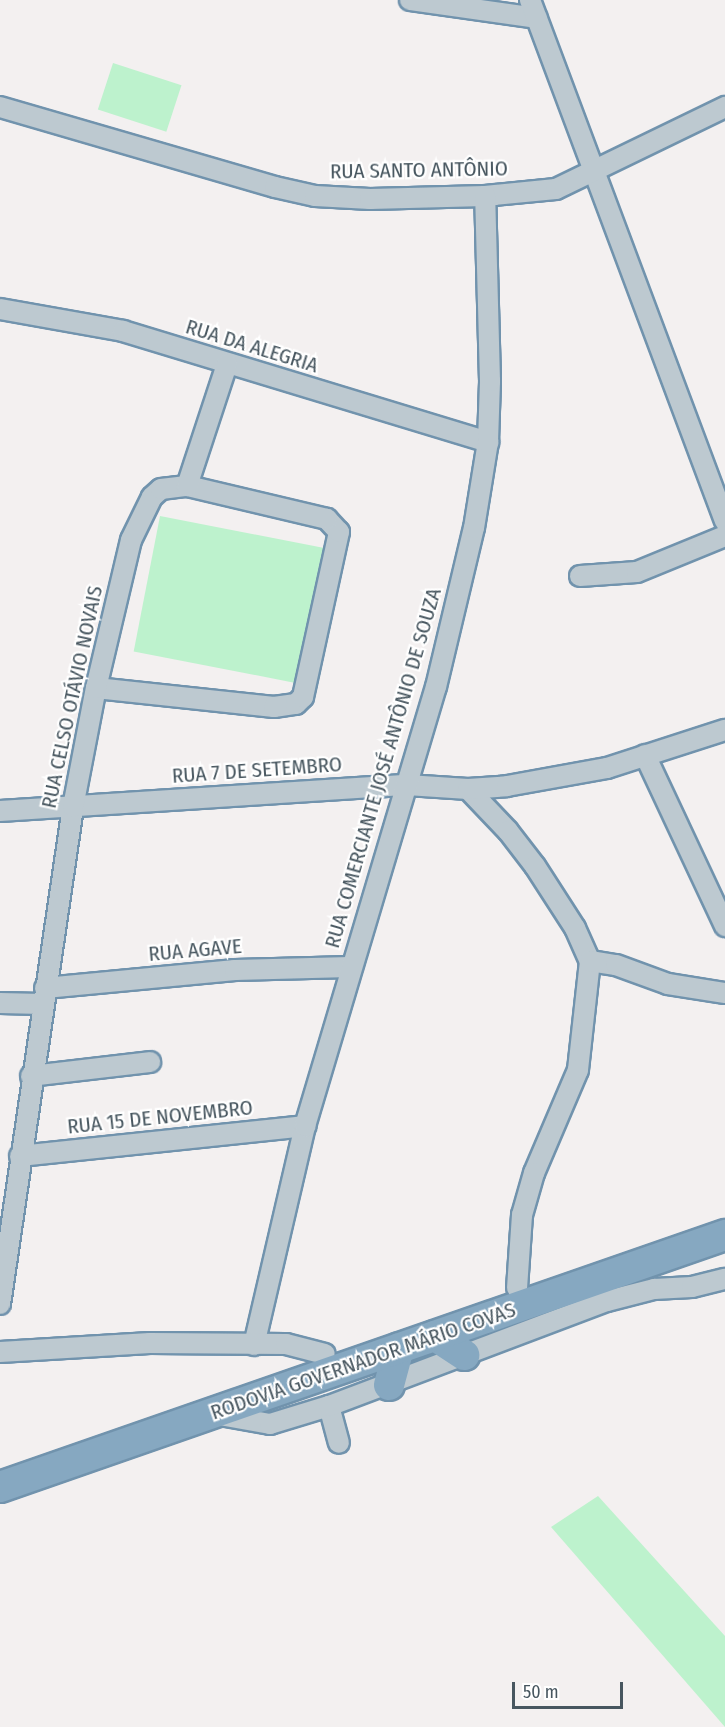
<!DOCTYPE html>
<html>
<head>
<meta charset="utf-8">
<style>
  body { margin:0 }
  #map { position:relative; width:725px; height:1727px; overflow:hidden; background:#f3f0f0; font-family:"Fira Sans Condensed",sans-serif }
  div>[style] { position:absolute }
  .green>* { inset:0; background:#bdf2cd; transform-origin:0 0 }
  .roads { filter:drop-shadow(2px 0 #7193ad) drop-shadow(-2px 0 #7193ad) drop-shadow(0 2px #7193ad) drop-shadow(0 -2px #7193ad) }
  .minor>* { height:20px; margin:-10px; padding:0 10px; transform-origin:10px; border-radius:10px; background:#bdc9d0 }
  .highway>* { height:30px; margin:-15px; padding:0 15px; transform-origin:15px; border-radius:15px; background:#86a8c1 }
  span { translate:-50% -50%; white-space:nowrap; text-align:center; line-height:1.15; -webkit-text-stroke:4.5px #fff; paint-order:stroke }
  .street-label { font-size:21px; color:#47565f }
  .scale { position:absolute; left:512px; top:1682px; width:111px; height:27px; box-sizing:border-box; border:3px solid #47565f; border-top:0; padding-left:8px; font-size:18px; line-height:21px; white-space:nowrap; color:#47565f; -webkit-text-stroke:4px #fff; paint-order:stroke }
</style>
</head>
<body>
<div id="map">
  <div class="green">
    <div style="left:113px;top:63px;width:72px;height:49px;rotate:18deg"></div>
    <div style="left:160px;top:516px;width:170px;height:138px;rotate:11deg"></div>
    <div style="clip-path:polygon(598px 1496px,725px 1636px,725px 1727px,551px 1527px)"></div>
  </div>
  <div class="roads">
    <div class="minor">
      <div style="left:410px;top:0;width:128px;rotate:8.1deg"></div>
      <div style="left:530px;top:0;width:556px;rotate:69.48deg"></div>
      <div style="left:0;top:107px;width:286px;rotate:16.2deg"></div>
      <div style="left:275px;top:187px;width:41px;rotate:12.7deg"></div>
      <div style="left:315px;top:196px;width:55px;rotate:3.1deg"></div>
      <div style="left:370px;top:199px;width:115px;rotate:-1.5deg"></div>
      <div style="left:485px;top:196px;width:71px;rotate:-5.6deg"></div>
      <div style="left:556px;top:189px;width:188px;rotate:-25.9deg"></div>
      <div style="left:0;top:309px;width:125px;rotate:10.1deg"></div>
      <div style="left:123px;top:331px;width:382px;rotate:16.9deg"></div>
      <div style="left:580px;top:576px;width:57px;rotate:-4deg"></div>
      <div style="left:637px;top:572px;width:95px;rotate:-22.2deg"></div>
      <div style="left:96px;top:688px;width:179px;rotate:6.1deg"></div>
      <div style="left:274px;top:707px;width:22px;rotate:-8deg"></div>
      <div style="left:296px;top:704px;width:10px;rotate:-45deg"></div>
      <div style="left:303px;top:697px;width:169px;rotate:-77.7deg"></div>
      <div style="left:339px;top:532px;width:18px;rotate:-133deg"></div>
      <div style="left:327px;top:519px;width:144px;rotate:-166.7deg"></div>
      <div style="left:645px;top:755px;width:189px;rotate:64.9deg"></div>
      <div style="left:468px;top:789px;width:58px;rotate:46.4deg"></div>
      <div style="left:508px;top:831px;width:44px;rotate:52.4deg"></div>
      <div style="left:535px;top:866px;width:74px;rotate:57.2deg"></div>
      <div style="left:575px;top:928px;width:36px;rotate:66deg"></div>
      <div style="left:590px;top:961px;width:110px;rotate:96.3deg"></div>
      <div style="left:578px;top:1070px;width:112px;rotate:113.1deg"></div>
      <div style="left:534px;top:1173px;width:44px;rotate:105.9deg"></div>
      <div style="left:522px;top:1215px;width:73px;rotate:93.9deg"></div>
      <div style="left:0;top:811px;width:408px;rotate:-3.7deg"></div>
      <div style="left:407px;top:785px;width:61px;rotate:3.8deg"></div>
      <div style="left:468px;top:789px;width:39px;rotate:-4deg"></div>
      <div style="left:507px;top:786px;width:102px;rotate:-10.2deg"></div>
      <div style="left:607px;top:768px;width:124px;rotate:-17.9deg"></div>
      <div style="left:590px;top:961px;width:26px;rotate:9deg"></div>
      <div style="left:616px;top:965px;width:55px;rotate:20.1deg"></div>
      <div style="left:668px;top:984px;width:58px;rotate:9deg"></div>
      <div style="left:45px;top:988px;width:191px;rotate:-5.4deg"></div>
      <div style="left:235px;top:970px;width:115px;rotate:-1.5deg"></div>
      <div style="left:0;top:1003px;width:42px;rotate:1.4deg"></div>
      <div style="left:31px;top:1076px;width:120px;rotate:-6.7deg"></div>
      <div style="left:20px;top:1156px;width:287px;rotate:-6deg"></div>
      <div style="left:0;top:1304px;width:502px;rotate:-81.64deg"></div>
      <div style="left:73px;top:807px;width:121px;rotate:-79.1deg"></div>
      <div style="left:96px;top:688px;width:152px;rotate:-76.7deg"></div>
      <div style="left:131px;top:540px;width:48px;rotate:-64deg"></div>
      <div style="left:152px;top:497px;width:12px;rotate:-42deg"></div>
      <div style="left:161px;top:489px;width:26px;rotate:-7deg"></div>
      <div style="left:187px;top:486px;width:128px;rotate:-71.8deg"></div>
      <div style="left:254px;top:1345px;width:225px;rotate:-76.9deg"></div>
      <div style="left:305px;top:1126px;width:458px;rotate:-73.4deg"></div>
      <div style="left:436px;top:687px;width:163px;rotate:-76.6deg"></div>
      <div style="left:474px;top:528px;width:87px;rotate:-80.8deg"></div>
      <div style="left:488px;top:442px;width:61px;rotate:-88.1deg"></div>
      <div style="left:490px;top:381px;width:185px;rotate:-91.5deg"></div>
      <div style="left:0;top:1352px;width:150px;rotate:-3.4deg"></div>
      <div style="left:150px;top:1343px;width:136px;rotate:0.4deg"></div>
      <div style="left:286px;top:1344px;width:40px;rotate:14.4deg"></div>
      <div style="left:329px;top:1406px;width:38px;rotate:75deg"></div>
      <div style="left:214px;top:1414px;width:57px;rotate:10.1deg"></div>
      <div style="left:270px;top:1424px;width:62px;rotate:-17deg"></div>
      <div style="left:329px;top:1406px;width:297px;rotate:-20.7deg"></div>
      <div style="left:607px;top:1301px;width:49px;rotate:-14.3deg"></div>
      <div style="left:654px;top:1289px;width:38px;rotate:-3deg"></div>
      <div style="left:692px;top:1287px;width:34px;rotate:-14deg"></div>
    </div>
    <div class="highway">
      <div style="left:435px;top:1336px;width:35px;rotate:33deg"></div>
      <div style="left:389px;top:1385px;width:38px;rotate:-75deg"></div>
      <div style="left:0;top:1487px;width:768px;rotate:-19.17deg"></div>
    </div>
  </div>
  <div class="street-label">
    <span style="left:419px;top:170px;rotate:-1deg">RUA SANTO ANTÔNIO</span>
    <span style="left:252px;top:346px;rotate:17deg">RUA DA ALEGRIA</span>
    <span style="left:72px;top:697px;rotate:-78deg">RUA CELSO OTÁVIO NOVAIS</span>
    <span style="left:383px;top:768px;rotate:-74deg">RUA COMERCIANTE JOSÉ ANTÔNIO DE SOUZA</span>
    <span style="left:257px;top:770px;rotate:-4deg">RUA 7 DE SETEMBRO</span>
    <span style="left:195px;top:950px;rotate:-5deg">RUA AGAVE</span>
    <span style="left:160px;top:1117px;rotate:-6deg">RUA 15 DE NOVEMBRO</span>
    <span style="left:363px;top:1361px;rotate:-19deg">RODOVIA GOVERNADOR MÁRIO COVAS</span>
  </div>
  <div class="scale">50 m</div>
</div>
</body>
</html>
